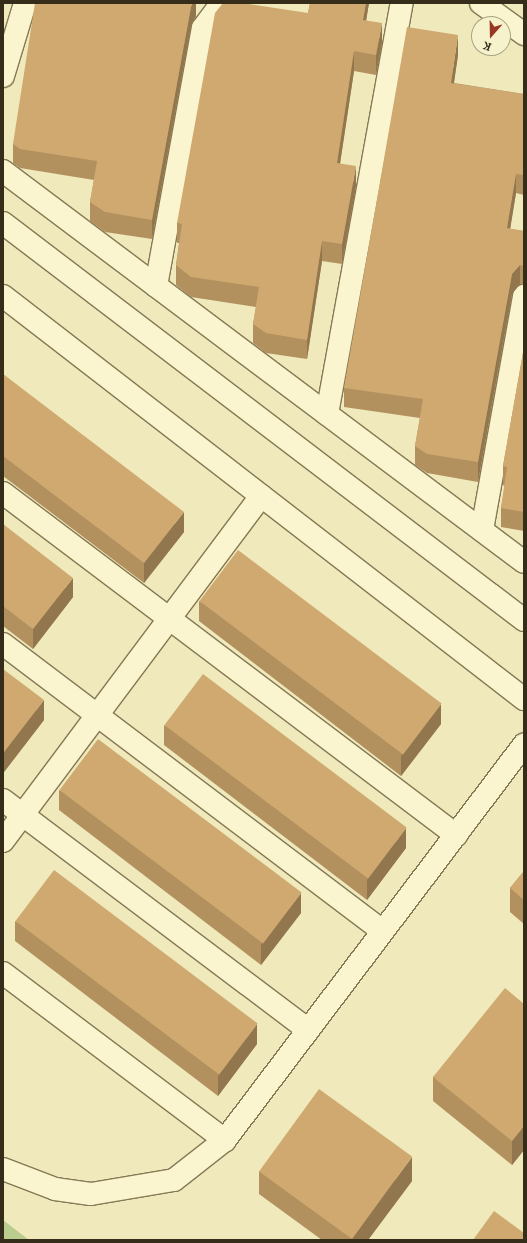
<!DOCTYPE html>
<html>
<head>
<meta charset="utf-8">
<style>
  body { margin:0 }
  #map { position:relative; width:527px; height:1243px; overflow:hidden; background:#efe9bb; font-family:Lora,serif }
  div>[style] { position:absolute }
  .green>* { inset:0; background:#bacd8f }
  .roads { filter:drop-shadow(1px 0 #867855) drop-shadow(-1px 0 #867855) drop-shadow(0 1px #867855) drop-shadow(0 -1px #867855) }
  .minor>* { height:22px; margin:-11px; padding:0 11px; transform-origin:11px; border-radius:11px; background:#faf5ce }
  .tertiary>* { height:22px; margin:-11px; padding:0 11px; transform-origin:11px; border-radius:11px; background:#faf5ce }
  .secondary>* { height:22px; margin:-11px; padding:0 11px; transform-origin:11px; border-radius:11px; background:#faf5ce }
  .wall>* { inset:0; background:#b2915f }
  .shaded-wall>* { inset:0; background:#91764e }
  .building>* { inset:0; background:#cfa96f; transform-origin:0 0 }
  span { translate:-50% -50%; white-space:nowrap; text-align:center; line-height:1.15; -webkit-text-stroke:3px #f6f2cb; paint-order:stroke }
  .frame { position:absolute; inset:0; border:4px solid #352c1a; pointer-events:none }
  .north { position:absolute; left:471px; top:16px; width:40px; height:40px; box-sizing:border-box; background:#f6f2cb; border:1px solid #a9a384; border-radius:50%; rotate:200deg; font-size:11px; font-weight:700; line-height:16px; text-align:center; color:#352c1a }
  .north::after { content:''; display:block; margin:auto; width:14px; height:18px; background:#973823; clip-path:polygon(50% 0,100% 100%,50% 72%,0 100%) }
</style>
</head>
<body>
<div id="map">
  <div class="green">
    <div style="clip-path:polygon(3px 1220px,29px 1240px,3px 1240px)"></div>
  </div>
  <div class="roads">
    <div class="minor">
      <div style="left:481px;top:3px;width:53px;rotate:35.8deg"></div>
      <div style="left:3px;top:76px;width:76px;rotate:-73.2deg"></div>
      <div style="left:3px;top:171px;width:651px;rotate:36.89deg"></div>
      <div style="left:156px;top:286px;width:262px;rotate:-79.7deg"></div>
      <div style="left:203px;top:28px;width:31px;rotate:-53deg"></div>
      <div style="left:327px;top:414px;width:418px;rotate:-79.7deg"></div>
      <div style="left:3px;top:493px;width:568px;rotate:37.05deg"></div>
      <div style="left:482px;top:530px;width:238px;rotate:-79.8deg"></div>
      <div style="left:3px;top:644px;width:475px;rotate:37.1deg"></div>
      <div style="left:3px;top:800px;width:382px;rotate:37deg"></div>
      <div style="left:3px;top:841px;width:431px;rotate:-53.2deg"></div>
      <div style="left:3px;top:973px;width:278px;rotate:37deg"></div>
    </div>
    <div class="tertiary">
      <div style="left:3px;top:1169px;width:56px;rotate:21deg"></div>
      <div style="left:55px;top:1189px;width:36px;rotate:8deg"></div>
      <div style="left:91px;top:1194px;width:84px;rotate:-9.6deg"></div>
      <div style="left:174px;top:1180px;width:65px;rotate:-38.1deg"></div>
      <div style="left:225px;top:1140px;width:496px;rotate:-52.9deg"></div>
    </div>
    <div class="secondary">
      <div style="left:3px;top:223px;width:655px;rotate:37.31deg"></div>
      <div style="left:3px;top:296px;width:659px;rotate:37.72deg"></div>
    </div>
  </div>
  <div class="wall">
    <div style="clip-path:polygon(196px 3px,196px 16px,191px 26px,152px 239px,105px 232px,90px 221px,90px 202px,94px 180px,20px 168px,13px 163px,13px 144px)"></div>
    <div style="clip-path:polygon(310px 3px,369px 3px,366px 20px,382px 43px,376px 75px,354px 71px,340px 164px,356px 186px,342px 264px,322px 261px,307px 359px,266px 353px,253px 343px,253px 324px,256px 307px,191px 297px,176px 285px,176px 265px,179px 243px,177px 243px,177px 223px,308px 13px)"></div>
    <div style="clip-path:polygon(458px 55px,454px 83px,524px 94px,524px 195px,516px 193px,510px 229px,524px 231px,524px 285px,520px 284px,512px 294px,478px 482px,427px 473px,415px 465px,415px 446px,420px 418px,344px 407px,344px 388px)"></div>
    <div style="clip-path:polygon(524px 347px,524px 531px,501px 527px,501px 508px,505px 486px,503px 485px,503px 466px)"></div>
    <div style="clip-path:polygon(3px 374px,184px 532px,144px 583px,3px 476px)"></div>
    <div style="clip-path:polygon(3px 524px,73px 597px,33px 649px,3px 626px)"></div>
    <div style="clip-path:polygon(199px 601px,441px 724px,401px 776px,199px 621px)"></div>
    <div style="clip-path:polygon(3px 669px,44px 720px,4px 772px,3px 771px)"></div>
    <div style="clip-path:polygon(164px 725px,406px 848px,367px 900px,164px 745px)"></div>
    <div style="clip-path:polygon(59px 790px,301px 913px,261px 965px,59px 810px)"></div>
    <div style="clip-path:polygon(524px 871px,524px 924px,510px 912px,510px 888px)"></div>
    <div style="clip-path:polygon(15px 921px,257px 1044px,218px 1096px,15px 941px)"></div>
    <div style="clip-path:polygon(524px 1004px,524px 1150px,512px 1165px,433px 1101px,433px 1077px)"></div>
    <div style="clip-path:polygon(259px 1171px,412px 1181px,368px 1240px,322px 1240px,259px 1194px)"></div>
  </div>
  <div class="shaded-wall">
    <div style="clip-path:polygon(185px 3px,196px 3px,196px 16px,191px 26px,152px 239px,152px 220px,191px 7px)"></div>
    <div style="clip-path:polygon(366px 3px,369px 3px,363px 40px,363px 20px)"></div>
    <div style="clip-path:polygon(382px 23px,382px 43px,376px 75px,376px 55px)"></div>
    <div style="clip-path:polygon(458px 35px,458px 55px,451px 102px,451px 83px)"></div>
    <div style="clip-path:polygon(354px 51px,354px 71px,337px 183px,337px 163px)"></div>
    <div style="clip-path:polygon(356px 166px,356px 186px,342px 264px,342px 244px)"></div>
    <div style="clip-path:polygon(516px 174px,516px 193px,507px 248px,507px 228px)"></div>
    <div style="clip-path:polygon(322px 241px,322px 261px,307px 359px,307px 340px)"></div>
    <div style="clip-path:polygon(520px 265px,520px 284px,512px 294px,478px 482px,478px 462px,512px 274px)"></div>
    <div style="clip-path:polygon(184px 512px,184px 532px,144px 583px,144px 563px)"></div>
    <div style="clip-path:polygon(73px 578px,73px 597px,33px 649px,33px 629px)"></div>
    <div style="clip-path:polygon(44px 700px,44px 720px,4px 772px,4px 752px)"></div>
    <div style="clip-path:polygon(441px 704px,441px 724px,401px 776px,401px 756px)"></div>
    <div style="clip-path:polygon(406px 828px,406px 848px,367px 900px,367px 880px)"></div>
    <div style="clip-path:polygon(301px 893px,301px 913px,261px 965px,261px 945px)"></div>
    <div style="clip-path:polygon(257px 1024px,257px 1044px,218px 1096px,218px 1076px)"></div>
    <div style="clip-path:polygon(524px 1126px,524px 1150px,512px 1165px,512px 1141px)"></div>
    <div style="clip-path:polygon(412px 1157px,412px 1181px,368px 1240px,352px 1240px,352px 1238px)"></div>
  </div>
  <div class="building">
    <div style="clip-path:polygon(35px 3px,193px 3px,191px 7px,152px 220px,105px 212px,90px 202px,97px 161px,20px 149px,13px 144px)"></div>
    <div style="clip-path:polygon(223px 3px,242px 3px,308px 13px,310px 3px,366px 3px,363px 20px,382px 23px,376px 55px,354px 51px,337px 163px,356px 166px,342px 244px,322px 241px,307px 340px,266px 333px,253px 324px,259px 287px,191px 277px,176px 265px,182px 224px,177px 223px,215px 13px)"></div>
    <div style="clip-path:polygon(407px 27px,458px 35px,451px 83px,524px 94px,524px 175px,516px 174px,507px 228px,524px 231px,524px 266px,520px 265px,512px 274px,478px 462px,427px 454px,415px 446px,423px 399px,344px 388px)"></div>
    <div style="clip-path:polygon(524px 347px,524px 512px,501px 508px,507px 467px,503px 466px)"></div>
    <div style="clip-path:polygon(3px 374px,184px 512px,144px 563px,3px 456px)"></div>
    <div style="clip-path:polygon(3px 524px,73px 578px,33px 629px,3px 606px)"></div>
    <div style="left:238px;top:550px;width:255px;height:64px;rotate:37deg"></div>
    <div style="clip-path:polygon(3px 669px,44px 700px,4px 752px,3px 751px)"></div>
    <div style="left:203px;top:674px;width:255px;height:64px;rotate:37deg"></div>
    <div style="left:98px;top:739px;width:255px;height:64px;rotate:37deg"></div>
    <div style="left:54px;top:870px;width:255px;height:64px;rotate:37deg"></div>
    <div style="clip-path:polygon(524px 871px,524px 900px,510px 888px)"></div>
    <div style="clip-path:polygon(505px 988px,524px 1004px,524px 1126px,512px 1141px,433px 1077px)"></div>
    <div style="left:319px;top:1089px;width:115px;height:102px;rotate:36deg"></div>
    <div style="clip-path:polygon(494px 1211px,524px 1233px,524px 1240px,473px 1240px)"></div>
  </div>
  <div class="frame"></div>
  <div class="north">K</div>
</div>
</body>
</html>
